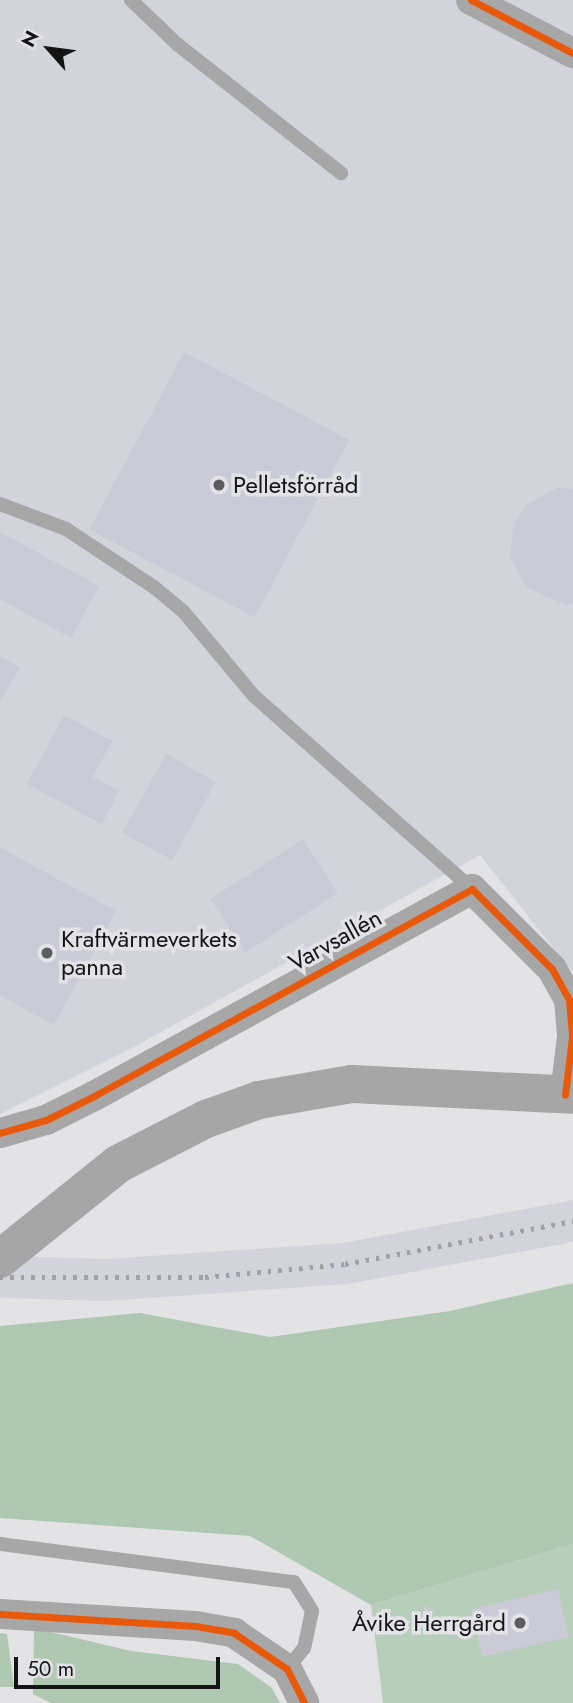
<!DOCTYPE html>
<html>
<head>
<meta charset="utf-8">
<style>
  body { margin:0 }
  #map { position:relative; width:573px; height:1703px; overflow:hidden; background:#e3e3e6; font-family:Jost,sans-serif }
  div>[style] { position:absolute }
  .built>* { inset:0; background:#d3d3db }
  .green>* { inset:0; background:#b7cfba }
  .forest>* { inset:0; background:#afc8b2 }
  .building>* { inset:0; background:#cbcbd7; transform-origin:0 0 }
  .lane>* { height:14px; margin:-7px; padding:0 7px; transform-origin:7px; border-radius:7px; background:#a7a7a7 }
  .street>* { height:30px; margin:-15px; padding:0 15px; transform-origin:15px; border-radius:15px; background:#a7a7a7 }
  .secondary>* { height:38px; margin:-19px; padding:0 19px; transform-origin:19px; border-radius:19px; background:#a6a6a6 }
  .rail>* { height:5px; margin-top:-2.5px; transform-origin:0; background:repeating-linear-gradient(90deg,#a2a2a3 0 3.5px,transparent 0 10.5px) }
  .cycleway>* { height:7px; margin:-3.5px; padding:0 3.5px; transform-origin:3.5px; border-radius:3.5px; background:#e8590c }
  .dots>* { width:19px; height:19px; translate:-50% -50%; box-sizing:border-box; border:4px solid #e2e2e7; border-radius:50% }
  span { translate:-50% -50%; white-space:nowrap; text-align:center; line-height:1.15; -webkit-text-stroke:7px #e2e2e7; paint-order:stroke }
  .poi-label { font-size:24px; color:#141415 }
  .left { translate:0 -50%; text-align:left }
  .right { translate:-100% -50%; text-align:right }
  .street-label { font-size:24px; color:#141415 }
  .north { position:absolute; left:14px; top:14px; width:70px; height:70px; -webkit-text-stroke:5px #e2e2e7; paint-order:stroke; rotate:298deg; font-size:19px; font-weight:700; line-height:28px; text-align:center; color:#141415 }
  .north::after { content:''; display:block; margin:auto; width:24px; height:32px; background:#141415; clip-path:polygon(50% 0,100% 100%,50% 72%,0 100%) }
  .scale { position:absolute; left:14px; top:1657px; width:206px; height:32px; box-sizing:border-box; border:4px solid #141415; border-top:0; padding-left:9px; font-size:21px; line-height:24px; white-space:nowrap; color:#141415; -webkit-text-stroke:5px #e2e2e7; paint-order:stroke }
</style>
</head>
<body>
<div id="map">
  <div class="built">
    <div style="clip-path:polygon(0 0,573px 0,573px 973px,480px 855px,134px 1047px,0 1114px)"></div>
    <div style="clip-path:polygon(573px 1200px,573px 1242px,348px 1284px,106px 1301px,0 1298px,0 1256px,106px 1259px,343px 1243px)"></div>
  </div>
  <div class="green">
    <div style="clip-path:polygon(573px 1544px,573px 1703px,383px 1703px,371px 1605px)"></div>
  </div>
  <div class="forest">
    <div style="clip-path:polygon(573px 1283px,573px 1544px,371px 1605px,250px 1536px,0 1518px,0 1326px,140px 1313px,270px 1337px,450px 1311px)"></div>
    <div style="clip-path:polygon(34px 1628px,131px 1651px,238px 1664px,272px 1688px,280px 1703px,51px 1703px,33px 1694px)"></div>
    <div style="clip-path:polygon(0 1633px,7px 1634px,14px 1687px,0 1687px)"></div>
  </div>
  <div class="building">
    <div style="left:184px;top:352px;width:187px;height:201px;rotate:28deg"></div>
    <div style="clip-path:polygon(557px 488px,573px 489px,573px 604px,565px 605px,526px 587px,510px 556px,514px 522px,528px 504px)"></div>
    <div style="clip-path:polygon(0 532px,99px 586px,71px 638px,0 599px)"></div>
    <div style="clip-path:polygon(0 656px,20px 668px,0 701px)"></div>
    <div style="clip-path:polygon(64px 715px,112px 741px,93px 777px,119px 791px,102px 824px,27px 784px)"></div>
    <div style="left:166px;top:754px;width:57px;height:90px;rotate:29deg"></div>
    <div style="left:303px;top:839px;width:64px;height:110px;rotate:57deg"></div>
    <div style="clip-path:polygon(0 847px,116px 911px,54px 1025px,0 995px)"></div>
    <div style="left:558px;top:1589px;width:49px;height:89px;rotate:77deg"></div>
    <div style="clip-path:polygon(425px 1605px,434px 1611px,430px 1618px,423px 1616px)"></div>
  </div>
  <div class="lane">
    <div style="left:131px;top:0;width:64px;rotate:43.7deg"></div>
    <div style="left:177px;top:44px;width:209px;rotate:38.2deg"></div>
    <div style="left:0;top:504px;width:71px;rotate:20.7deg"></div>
    <div style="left:66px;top:529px;width:105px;rotate:33.4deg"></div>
    <div style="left:154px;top:587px;width:38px;rotate:40deg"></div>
    <div style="left:183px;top:611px;width:111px;rotate:50.1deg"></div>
    <div style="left:254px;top:696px;width:291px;rotate:41.5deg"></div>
    <div style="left:0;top:1544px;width:296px;rotate:7.4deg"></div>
    <div style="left:294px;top:1582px;width:34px;rotate:58deg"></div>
    <div style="left:312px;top:1611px;width:38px;rotate:102deg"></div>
    <div style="left:304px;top:1648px;width:27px;rotate:129deg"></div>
  </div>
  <div class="street">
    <div style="left:471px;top:0;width:115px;rotate:27.5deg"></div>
    <div style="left:0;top:1133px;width:48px;rotate:-15.8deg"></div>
    <div style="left:46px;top:1120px;width:54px;rotate:-26.6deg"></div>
    <div style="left:94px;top:1096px;width:431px;rotate:-28.7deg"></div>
    <div style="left:472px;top:889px;width:113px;rotate:45deg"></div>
    <div style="left:552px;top:969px;width:35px;rotate:61deg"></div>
    <div style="left:569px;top:1000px;width:37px;rotate:85deg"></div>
    <div style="left:572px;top:1037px;width:58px;rotate:96.9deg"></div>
    <div style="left:0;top:1614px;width:196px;rotate:3.5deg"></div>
    <div style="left:196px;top:1626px;width:39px;rotate:10deg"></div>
    <div style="left:234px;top:1633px;width:64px;rotate:34.2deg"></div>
    <div style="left:287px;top:1669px;width:38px;rotate:63deg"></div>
  </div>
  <div class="secondary">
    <div style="left:0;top:1259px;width:151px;rotate:-38.8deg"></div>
    <div style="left:118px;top:1164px;width:99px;rotate:-27.1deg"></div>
    <div style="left:206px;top:1119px;width:56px;rotate:-19.7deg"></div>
    <div style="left:259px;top:1100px;width:94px;rotate:-9.8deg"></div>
    <div style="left:352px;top:1084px;width:221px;rotate:2.8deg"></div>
  </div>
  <div class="rail">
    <div style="left:0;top:1277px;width:205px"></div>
    <div style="left:205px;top:1277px;width:141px;rotate:-5.3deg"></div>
    <div style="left:345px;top:1264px;width:232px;rotate:-10.7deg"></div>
  </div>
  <div class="cycleway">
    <div style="left:471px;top:0;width:115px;rotate:27.5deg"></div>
    <div style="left:0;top:1133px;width:48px;rotate:-15.8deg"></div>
    <div style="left:46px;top:1120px;width:54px;rotate:-26.6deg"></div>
    <div style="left:94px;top:1096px;width:431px;rotate:-28.7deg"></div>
    <div style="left:472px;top:889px;width:113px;rotate:45deg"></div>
    <div style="left:552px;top:969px;width:35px;rotate:61deg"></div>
    <div style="left:569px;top:1000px;width:37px;rotate:85deg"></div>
    <div style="left:572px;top:1037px;width:58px;rotate:96.9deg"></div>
    <div style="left:0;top:1614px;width:196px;rotate:3.5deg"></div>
    <div style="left:196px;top:1626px;width:39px;rotate:10deg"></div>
    <div style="left:234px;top:1633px;width:64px;rotate:34.2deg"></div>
    <div style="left:287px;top:1669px;width:38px;rotate:63deg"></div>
  </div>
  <div class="dots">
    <div style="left:219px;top:485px;background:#5c5c5e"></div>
    <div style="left:47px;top:953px;background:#5c5c5e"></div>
    <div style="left:520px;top:1623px;background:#5c5c5e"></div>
  </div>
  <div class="poi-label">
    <span class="left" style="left:233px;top:485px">Pelletsförråd</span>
    <span class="left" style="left:61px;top:953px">Kraftvärmeverkets<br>panna</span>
    <span class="right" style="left:506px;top:1623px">Åvike Herrgård</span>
  </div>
  <div class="street-label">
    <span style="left:335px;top:940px;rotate:-29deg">Varvsallén</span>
  </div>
  <div class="north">N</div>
  <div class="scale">50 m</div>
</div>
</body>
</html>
